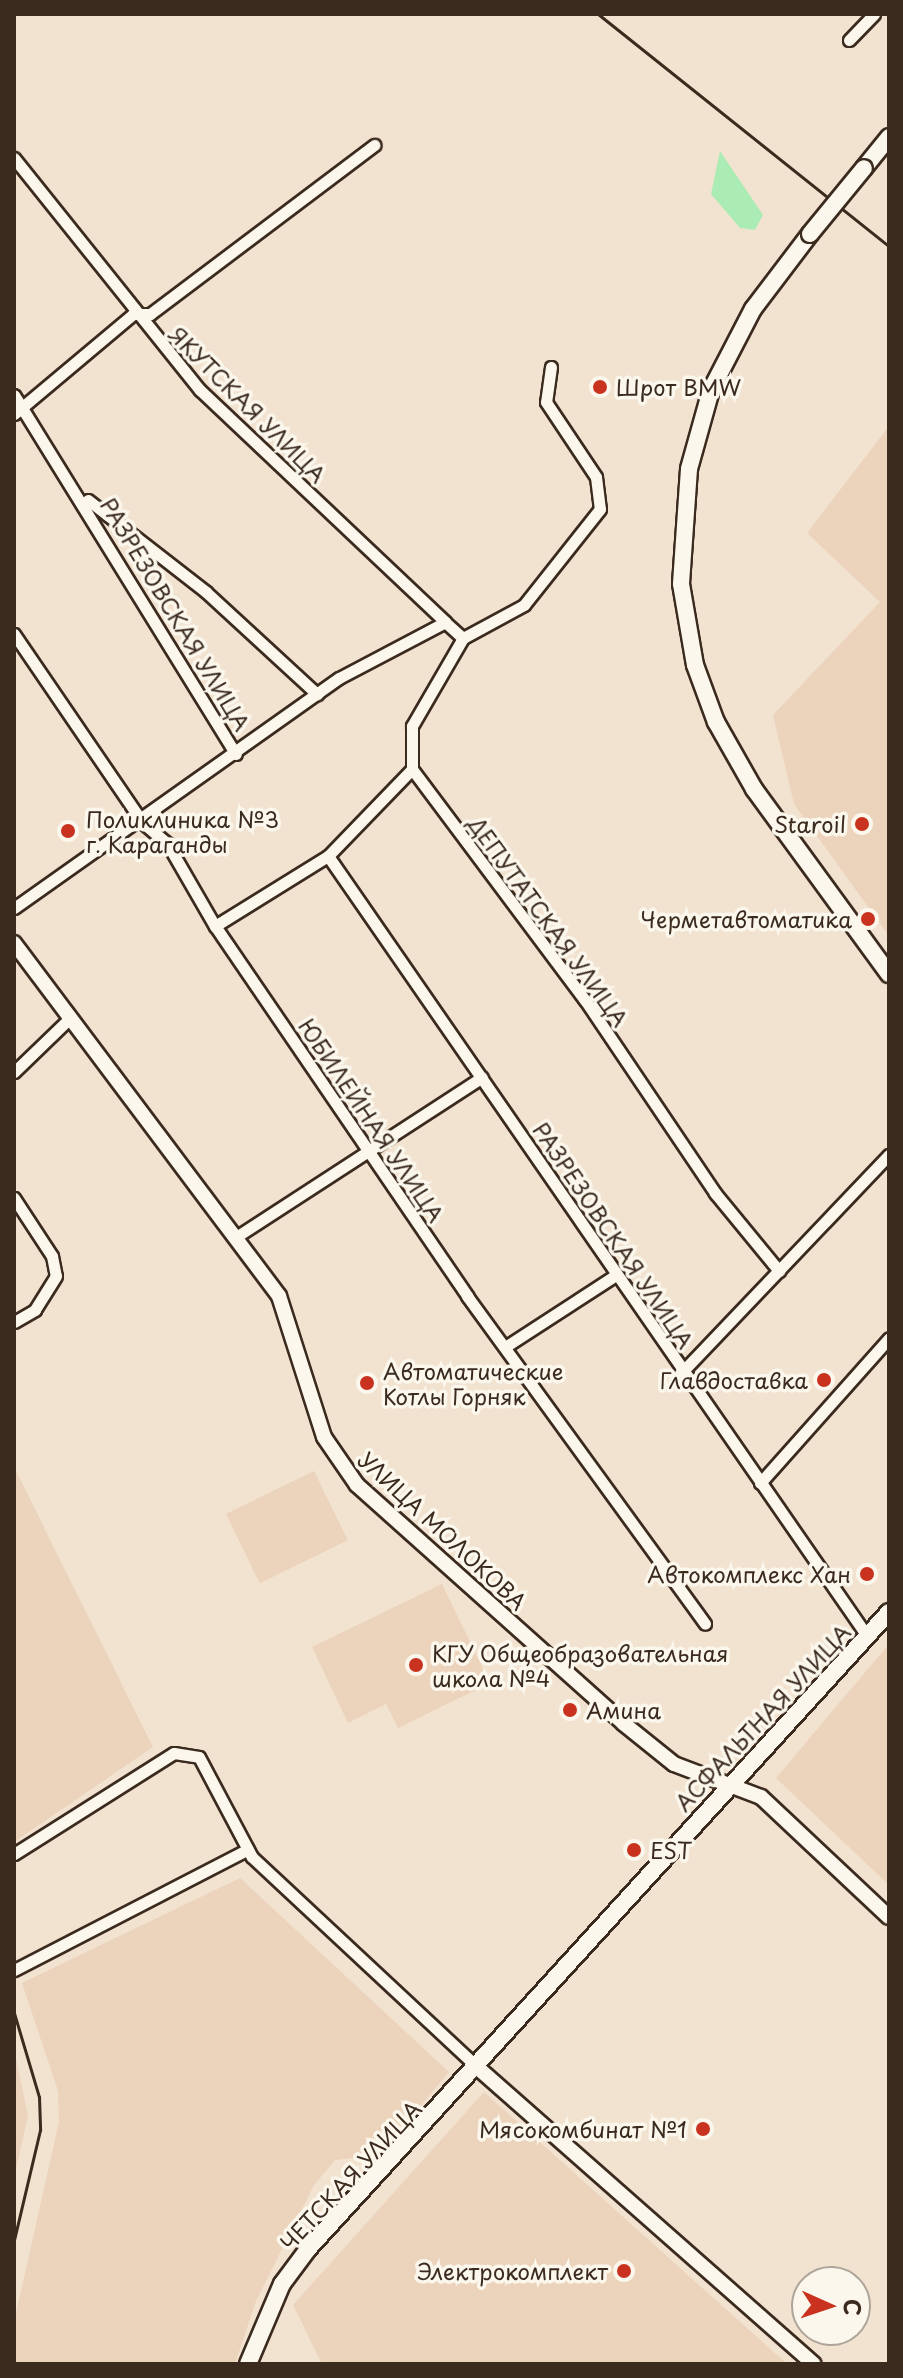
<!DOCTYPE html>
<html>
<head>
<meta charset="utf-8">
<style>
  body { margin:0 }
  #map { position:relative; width:903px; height:2378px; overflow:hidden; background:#f2e2d0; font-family:"Playpen Sans",sans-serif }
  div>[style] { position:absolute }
  .built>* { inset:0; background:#ecd3bc; transform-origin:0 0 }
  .green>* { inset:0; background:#abecb4 }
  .roads { filter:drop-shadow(2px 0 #3b2a1e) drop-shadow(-2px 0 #3b2a1e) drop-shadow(0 2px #3b2a1e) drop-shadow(0 -2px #3b2a1e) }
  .minor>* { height:11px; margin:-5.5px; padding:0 5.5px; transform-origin:5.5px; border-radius:5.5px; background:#fbf7ec }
  .tertiary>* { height:14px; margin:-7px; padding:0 7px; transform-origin:7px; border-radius:7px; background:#fbf7ec }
  .secondary>* { height:16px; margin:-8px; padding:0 8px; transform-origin:8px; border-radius:8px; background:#fbf7ec }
  .rail>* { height:3px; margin:-1.5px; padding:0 1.5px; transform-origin:1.5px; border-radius:1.5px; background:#3b2a1e }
  .bridges { filter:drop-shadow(2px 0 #3b2a1e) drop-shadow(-2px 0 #3b2a1e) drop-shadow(0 2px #3b2a1e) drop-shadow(0 -2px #3b2a1e) }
  .secondary-bridge>* { height:16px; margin:-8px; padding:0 8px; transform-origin:8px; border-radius:8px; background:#fbf7ec }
  .dots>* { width:22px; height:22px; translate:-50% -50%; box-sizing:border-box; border:4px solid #fbf7ec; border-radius:50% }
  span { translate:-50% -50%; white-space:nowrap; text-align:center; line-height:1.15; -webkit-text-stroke:7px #fbf7ec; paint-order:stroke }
  .poi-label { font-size:22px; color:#3b2a1e }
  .left { translate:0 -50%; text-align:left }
  .right { translate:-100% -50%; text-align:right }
  .street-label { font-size:22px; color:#3b2a1e }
  .frame { position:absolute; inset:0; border:16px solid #3b2a1e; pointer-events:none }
  .north { position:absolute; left:791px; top:2266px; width:80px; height:80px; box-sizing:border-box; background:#fbf7ec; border:2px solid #aea59a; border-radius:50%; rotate:93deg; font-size:22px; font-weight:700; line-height:32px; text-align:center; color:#3b2a1e }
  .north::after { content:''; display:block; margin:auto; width:28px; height:36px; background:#c8321e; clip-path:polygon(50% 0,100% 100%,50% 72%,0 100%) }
</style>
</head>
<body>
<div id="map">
  <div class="built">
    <div style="clip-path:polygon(889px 426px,889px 936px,794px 804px,773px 715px,880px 602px,807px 533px)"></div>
    <div style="clip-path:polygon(14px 1467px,153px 1747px,14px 1842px)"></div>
    <div style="left:314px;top:1471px;width:77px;height:98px;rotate:64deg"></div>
    <div style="clip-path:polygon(442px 1584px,490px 1683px,398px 1728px,386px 1704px,348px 1723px,312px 1647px)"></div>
    <div style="clip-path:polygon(889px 1644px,889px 1885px,776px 1778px)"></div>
    <div style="clip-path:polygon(240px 1878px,449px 2072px,379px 2155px,335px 2160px,314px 2185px,256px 2301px,235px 2364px,14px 2364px,14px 2322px,59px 2122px,58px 2091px,22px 1983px)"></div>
    <div style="clip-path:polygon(14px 2049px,28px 2116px,14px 2178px)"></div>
    <div style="clip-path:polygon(484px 2092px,787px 2364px,322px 2364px,293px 2305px)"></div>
  </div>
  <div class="green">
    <div style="clip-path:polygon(720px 151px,763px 215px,755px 230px,740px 228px,711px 194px)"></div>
  </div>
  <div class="roads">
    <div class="minor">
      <div style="left:849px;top:40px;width:36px;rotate:-46deg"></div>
      <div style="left:14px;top:158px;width:297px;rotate:51.3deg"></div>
      <div style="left:200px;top:390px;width:337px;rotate:43.4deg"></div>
      <div style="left:551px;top:367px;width:35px;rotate:98deg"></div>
      <div style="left:546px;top:402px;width:90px;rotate:56.3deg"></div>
      <div style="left:596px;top:477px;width:32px;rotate:83deg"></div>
      <div style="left:600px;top:509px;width:122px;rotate:128.4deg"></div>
      <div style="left:524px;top:605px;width:69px;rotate:151.6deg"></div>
      <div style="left:463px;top:638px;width:102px;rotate:120.1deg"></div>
      <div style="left:412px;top:726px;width:43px;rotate:90deg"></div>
      <div style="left:412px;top:769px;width:289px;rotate:53.2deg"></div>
      <div style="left:585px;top:1000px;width:233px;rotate:56deg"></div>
      <div style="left:715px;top:1193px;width:101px;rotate:50.6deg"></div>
      <div style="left:14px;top:395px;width:422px;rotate:58.3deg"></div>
      <div style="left:14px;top:414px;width:155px;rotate:-40deg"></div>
      <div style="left:133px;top:314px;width:17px"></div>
      <div style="left:150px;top:314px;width:281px;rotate:-37deg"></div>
      <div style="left:88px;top:500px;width:150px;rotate:37.9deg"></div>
      <div style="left:206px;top:592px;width:151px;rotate:42.6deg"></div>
      <div style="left:14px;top:634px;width:229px;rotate:55.7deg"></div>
      <div style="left:143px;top:823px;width:31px;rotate:40deg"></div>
      <div style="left:167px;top:843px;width:96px;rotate:60deg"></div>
      <div style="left:215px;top:926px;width:448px;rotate:55.7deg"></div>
      <div style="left:467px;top:1296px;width:405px;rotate:54deg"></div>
      <div style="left:328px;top:856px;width:948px;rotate:55.35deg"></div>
      <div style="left:14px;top:908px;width:398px;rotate:-35.3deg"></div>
      <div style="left:339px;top:678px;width:120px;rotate:-27.8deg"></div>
      <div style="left:445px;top:622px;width:24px;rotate:42deg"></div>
      <div style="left:215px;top:926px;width:133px;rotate:-31.8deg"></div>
      <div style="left:328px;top:856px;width:121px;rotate:-46deg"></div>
      <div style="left:14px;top:1072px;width:79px;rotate:-44deg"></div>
      <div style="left:14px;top:1198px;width:69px;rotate:56.8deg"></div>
      <div style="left:52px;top:1256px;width:20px;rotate:79deg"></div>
      <div style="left:56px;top:1276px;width:40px;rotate:122deg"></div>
      <div style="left:35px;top:1310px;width:24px;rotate:150deg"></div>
      <div style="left:236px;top:1237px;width:293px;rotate:-33deg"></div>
      <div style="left:505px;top:1347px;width:132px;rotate:-33deg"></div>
      <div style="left:682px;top:1372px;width:300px;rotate:-46.4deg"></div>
      <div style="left:760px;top:1483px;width:194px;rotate:-48.3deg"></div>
      <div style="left:14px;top:1854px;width:189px;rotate:-32.3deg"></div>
      <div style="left:174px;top:1753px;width:25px;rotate:9deg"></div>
      <div style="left:199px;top:1757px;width:113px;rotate:62.1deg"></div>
      <div style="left:252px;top:1857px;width:311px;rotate:43deg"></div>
      <div style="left:14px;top:1970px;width:263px;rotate:-27.3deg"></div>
    </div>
    <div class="tertiary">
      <div style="left:14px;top:943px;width:441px;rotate:53.1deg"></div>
      <div style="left:279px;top:1296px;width:148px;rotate:72.3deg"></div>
      <div style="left:324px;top:1437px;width:58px;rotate:55.5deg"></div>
      <div style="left:357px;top:1485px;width:357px;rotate:41.8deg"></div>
      <div style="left:623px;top:1723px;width:65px;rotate:38.8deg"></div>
      <div style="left:674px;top:1764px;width:93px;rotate:20.8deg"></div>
      <div style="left:761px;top:1797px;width:175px;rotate:43.2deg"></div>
      <div style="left:479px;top:2069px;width:446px;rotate:41.4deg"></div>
    </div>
    <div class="secondary">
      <div style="left:864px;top:168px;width:40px;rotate:-51deg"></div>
      <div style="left:810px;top:234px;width:94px;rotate:127.2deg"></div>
      <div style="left:753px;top:309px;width:91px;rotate:117.4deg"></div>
      <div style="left:711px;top:390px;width:82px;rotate:105.6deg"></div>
      <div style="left:689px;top:469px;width:115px;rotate:94deg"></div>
      <div style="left:681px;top:584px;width:82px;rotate:80.2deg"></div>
      <div style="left:695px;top:665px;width:61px;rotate:69.8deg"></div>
      <div style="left:716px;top:722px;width:77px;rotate:60.4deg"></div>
      <div style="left:754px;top:789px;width:229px;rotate:53.9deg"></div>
      <div style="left:248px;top:2364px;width:87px;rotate:-67deg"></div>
      <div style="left:282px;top:2284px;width:44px;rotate:-53.4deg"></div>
      <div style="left:308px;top:2249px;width:862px;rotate:-47.63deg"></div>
    </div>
  </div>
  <div class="rail">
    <div style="left:598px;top:14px;width:372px;rotate:38.6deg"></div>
    <div style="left:14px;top:2013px;width:88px;rotate:73.4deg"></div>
    <div style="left:39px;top:2097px;width:33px;rotate:88deg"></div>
    <div style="left:40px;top:2130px;width:113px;rotate:103.3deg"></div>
  </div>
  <div class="bridges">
    <div class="secondary-bridge">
      <div style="left:810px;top:234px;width:85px;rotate:-50.7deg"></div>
    </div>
  </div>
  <div class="dots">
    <div style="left:600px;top:387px;background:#c8321e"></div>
    <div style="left:862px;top:824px;background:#c8321e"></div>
    <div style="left:68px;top:831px;background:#c8321e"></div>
    <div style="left:868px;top:919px;background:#c8321e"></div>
    <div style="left:824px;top:1380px;background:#c8321e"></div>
    <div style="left:367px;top:1383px;background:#c8321e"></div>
    <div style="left:867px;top:1574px;background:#c8321e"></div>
    <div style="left:416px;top:1665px;background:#c8321e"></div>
    <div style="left:570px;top:1710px;background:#c8321e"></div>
    <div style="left:634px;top:1850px;background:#c8321e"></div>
    <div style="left:703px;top:2129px;background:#c8321e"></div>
    <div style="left:624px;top:2271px;background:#c8321e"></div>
  </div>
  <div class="poi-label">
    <span class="left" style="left:616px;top:387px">Шрот BMW</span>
    <span class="left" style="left:86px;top:831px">Поликлиника №3<br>г. Караганды</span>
    <span class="right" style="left:846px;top:824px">Staroil</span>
    <span class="right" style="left:852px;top:919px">Черметавтоматика</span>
    <span class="left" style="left:383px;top:1383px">Автоматические<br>Котлы Горняк</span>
    <span class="right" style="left:808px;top:1380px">Главдоставка</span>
    <span class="right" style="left:851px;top:1574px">Автокомплекс Хан</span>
    <span class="left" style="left:432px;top:1665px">КГУ Общеобразовательная<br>школа №4</span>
    <span class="left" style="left:586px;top:1710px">Амина</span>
    <span class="left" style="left:650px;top:1850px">EST</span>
    <span class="right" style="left:687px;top:2129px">Мясокомбинат №1</span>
    <span class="right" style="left:608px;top:2271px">Электрокомплект</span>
  </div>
  <div class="street-label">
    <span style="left:248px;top:404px;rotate:45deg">ЯКУТСКАЯ УЛИЦА</span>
    <span style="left:176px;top:614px;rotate:59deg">РАЗРЕЗОВСКАЯ УЛИЦА</span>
    <span style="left:549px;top:921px;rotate:54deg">ДЕПУТАТСКАЯ УЛИЦА</span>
    <span style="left:372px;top:1120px;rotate:56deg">ЮБИЛЕЙНАЯ УЛИЦА</span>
    <span style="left:614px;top:1235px;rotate:56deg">РАЗРЕЗОВСКАЯ УЛИЦА</span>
    <span style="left:443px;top:1530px;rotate:43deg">УЛИЦА МОЛОКОВА</span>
    <span style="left:762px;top:1717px;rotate:-47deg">АСФАЛЬТНАЯ УЛИЦА</span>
    <span style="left:350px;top:2175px;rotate:-47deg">ЧЕТСКАЯ УЛИЦА</span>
  </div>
  <div class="frame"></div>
  <div class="north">С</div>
</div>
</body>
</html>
